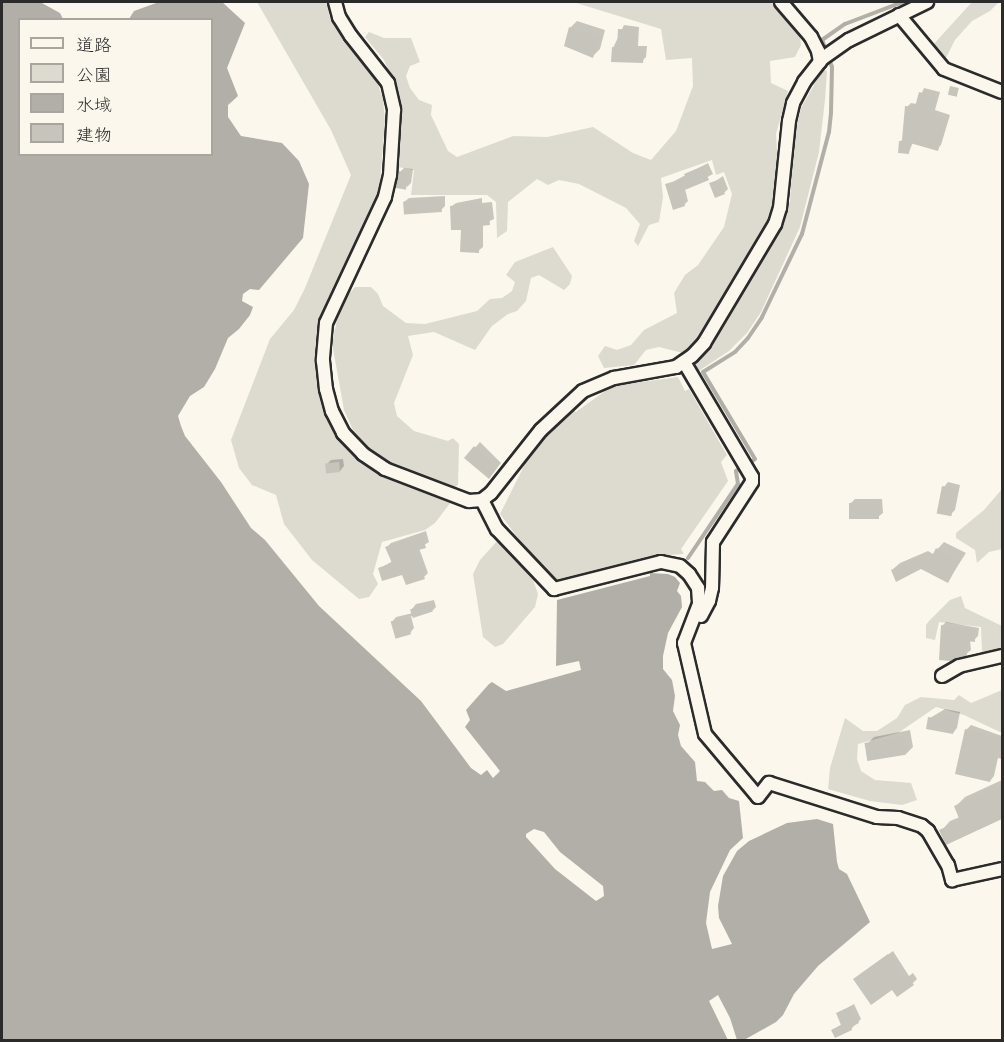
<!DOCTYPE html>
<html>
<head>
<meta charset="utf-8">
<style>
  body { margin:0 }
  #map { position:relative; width:1004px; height:1042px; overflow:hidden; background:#fbf7ec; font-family:"Shantell Sans","Klee One",sans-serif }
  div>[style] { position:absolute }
  .green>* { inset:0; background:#dddad0 }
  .water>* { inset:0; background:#b1afa7 }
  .pier>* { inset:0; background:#fbf7ec }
  .shadow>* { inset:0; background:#0003 }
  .stream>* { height:4px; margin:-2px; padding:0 2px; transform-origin:2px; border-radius:2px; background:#b1afa7 }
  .building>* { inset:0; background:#c7c4bc; transform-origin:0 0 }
  .roads { filter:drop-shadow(2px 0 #2b2b2b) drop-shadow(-2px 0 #2b2b2b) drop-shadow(0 2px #2b2b2b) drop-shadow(0 -2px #2b2b2b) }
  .street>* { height:12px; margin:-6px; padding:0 6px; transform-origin:6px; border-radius:6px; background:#fbf7ec }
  span { translate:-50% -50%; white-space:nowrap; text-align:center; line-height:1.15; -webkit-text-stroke:6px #fbf7ec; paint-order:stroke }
  .frame { position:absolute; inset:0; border:3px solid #2b2b2b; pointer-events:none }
  .legend { position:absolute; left:18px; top:18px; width:195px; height:138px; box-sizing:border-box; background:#fbf7ec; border:2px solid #a8a59f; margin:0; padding:8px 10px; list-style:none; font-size:18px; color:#2b2b2b }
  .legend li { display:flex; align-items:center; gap:12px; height:30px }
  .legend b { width:30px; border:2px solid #a8a59f }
</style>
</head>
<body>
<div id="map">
  <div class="green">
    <div style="clip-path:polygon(257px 2px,328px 2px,329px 15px,341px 35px,374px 73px,383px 99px,385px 122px,379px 193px,335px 297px,318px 329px,315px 348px,320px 383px,328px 413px,344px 443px,359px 459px,375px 471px,451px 502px,435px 523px,425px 530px,382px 542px,373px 574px,378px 584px,369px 597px,359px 599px,312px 560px,284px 524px,276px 495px,252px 485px,239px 468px,231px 440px,270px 339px,294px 310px,305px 288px,351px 175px,331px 130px)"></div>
    <div style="clip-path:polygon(573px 2px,777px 2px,799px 30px,801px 45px,795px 57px,770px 61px,771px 83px,788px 91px,776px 134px,778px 166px,774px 212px,700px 335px,683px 353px,659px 347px,646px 350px,634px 365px,604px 368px,598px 356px,605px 346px,617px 350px,631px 345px,644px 330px,677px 313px,674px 293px,685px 275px,698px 265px,724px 227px,732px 194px,724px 172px,716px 175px,712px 160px,661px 178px,663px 197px,659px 222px,649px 225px,638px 246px,634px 241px,640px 224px,626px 208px,579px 184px,559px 180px,548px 185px,537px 179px,508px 202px,507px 231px,497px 238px,496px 202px,487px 195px,411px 195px,414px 170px,398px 167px,402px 115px,397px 91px,384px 60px,365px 37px,369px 32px,384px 38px,411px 38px,420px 62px,410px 66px,406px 76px,410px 88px,419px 100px,432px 105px,431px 115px,448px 151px,457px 157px,513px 136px,547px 137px,593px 127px,633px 153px,651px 160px,676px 131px,693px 86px,692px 58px,666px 60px,661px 29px)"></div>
    <div style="clip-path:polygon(972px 2px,998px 3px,990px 11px,972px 21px,955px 40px,945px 60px,932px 46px)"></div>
    <div style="clip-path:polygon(823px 69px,827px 71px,825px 100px,819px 152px,800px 227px,761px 312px,747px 333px,729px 351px,697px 372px,696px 364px,723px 328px,779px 231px,790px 201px,794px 139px,801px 108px)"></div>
    <div style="clip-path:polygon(553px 247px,572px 276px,570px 284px,564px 290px,539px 275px,531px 278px,526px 301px,517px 311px,508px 314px,492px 326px,475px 350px,434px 332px,408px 336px,413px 355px,394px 403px,397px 416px,414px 431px,448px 441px,453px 438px,459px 444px,458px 485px,452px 489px,392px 466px,371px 451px,353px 430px,344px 410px,332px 343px,338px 315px,345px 299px,355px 287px,371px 287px,378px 294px,383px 306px,406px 323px,425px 324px,477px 311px,490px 299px,502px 298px,512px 291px,515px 282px,506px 275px,515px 262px)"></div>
    <div style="clip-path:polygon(678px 377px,685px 391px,689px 389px,727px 455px,721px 462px,728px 481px,681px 549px,684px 554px,649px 556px,556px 581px,545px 574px,500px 514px,533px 448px,572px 409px,576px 412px,612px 386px)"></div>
    <div style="clip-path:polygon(1002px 489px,1002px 549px,989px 552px,977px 563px,975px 550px,956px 538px,956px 533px,984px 510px)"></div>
    <div style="clip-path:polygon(498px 540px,533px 580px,538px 594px,535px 607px,503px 644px,495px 647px,483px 637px,473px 574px,480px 560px)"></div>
    <div style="clip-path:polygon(961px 596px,965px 608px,1002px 626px,1002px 649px,982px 652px,981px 627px,939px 622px,935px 640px,926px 638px,926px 625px,929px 621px,950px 600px)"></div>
    <div style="clip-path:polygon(1002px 690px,1002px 733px,964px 715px,936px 707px,898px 733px,858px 744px,857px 759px,861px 771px,875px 780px,911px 783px,917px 800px,902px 805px,870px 801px,828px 789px,830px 768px,845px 718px,863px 731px,877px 731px,897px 718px,905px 705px,921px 697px,954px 700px,959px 695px,971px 703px)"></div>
  </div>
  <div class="water">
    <div style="clip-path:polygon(2px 2px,40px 2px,60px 13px,63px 19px,20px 20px,20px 154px,212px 154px,212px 20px,129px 19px,134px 11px,159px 2px,222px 2px,245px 23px,227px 68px,238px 96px,228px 105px,228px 117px,241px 136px,282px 143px,299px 161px,309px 184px,303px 238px,259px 290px,250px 289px,243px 294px,242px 301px,253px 307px,250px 315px,239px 329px,228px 338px,215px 369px,204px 387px,190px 396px,178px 416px,181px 426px,185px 436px,221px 482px,251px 528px,265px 540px,319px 606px,421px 701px,471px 768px,481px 775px,487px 770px,493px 778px,500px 771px,465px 727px,470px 720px,466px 710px,489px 684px,492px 682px,506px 691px,581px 670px,579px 661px,556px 666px,557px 600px,650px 576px,650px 573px,668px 574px,675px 577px,680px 583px,677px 591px,681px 596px,682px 607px,668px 633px,663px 656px,663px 669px,672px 680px,675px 696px,673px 711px,680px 725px,678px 735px,681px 746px,695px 762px,697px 781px,705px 782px,714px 791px,722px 790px,729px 798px,739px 801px,743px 838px,730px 850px,710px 892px,706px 923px,712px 949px,732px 944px,719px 918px,718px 906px,723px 876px,737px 851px,749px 841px,787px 823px,817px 819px,833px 824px,837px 862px,839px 869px,847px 874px,870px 922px,818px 966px,794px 994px,783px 1015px,776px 1022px,744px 1040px,737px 1040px,730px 1018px,718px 995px,709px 1001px,728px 1040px,2px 1040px)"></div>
  </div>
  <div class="pier">
    <div style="clip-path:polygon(534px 829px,544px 832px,560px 852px,603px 886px,604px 896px,596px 901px,555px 869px,526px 837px,526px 834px)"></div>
  </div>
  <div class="shadow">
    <div style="clip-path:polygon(577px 21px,605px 30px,600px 49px,593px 56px,570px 28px)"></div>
    <div style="clip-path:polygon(624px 25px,639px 27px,638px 46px,647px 46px,646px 57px,642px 61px,613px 48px)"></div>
    <div style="clip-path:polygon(924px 88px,940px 92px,935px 110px,950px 115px,941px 145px,937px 149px,913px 142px,909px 152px,900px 142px,904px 138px,907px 107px,911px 103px,917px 104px)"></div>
    <div style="clip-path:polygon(708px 163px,713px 174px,685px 189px,688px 201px,684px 205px,667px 185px)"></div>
    <div style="clip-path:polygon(404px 168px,413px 169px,411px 183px,407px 187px,400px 172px)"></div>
    <div style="clip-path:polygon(723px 176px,728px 189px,724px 193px,711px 184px)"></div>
    <div style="clip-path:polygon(445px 196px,445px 206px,441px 210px,404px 202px,409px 198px)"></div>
    <div style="clip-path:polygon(482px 198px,482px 203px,492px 202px,494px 219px,483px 224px,483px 247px,478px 251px,451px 207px,456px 203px)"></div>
    <div style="clip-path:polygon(480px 442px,501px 463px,493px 473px,466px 458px)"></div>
    <div style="clip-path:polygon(343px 459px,344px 466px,340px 471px,326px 465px,331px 460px)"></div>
    <div style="clip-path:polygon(948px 482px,960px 485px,955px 510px,950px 515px,944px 487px)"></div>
    <div style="clip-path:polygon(855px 499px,882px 499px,883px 513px,878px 517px,851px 503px)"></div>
    <div style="clip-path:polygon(426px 531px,429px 542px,419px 548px,428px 573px,424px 577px,380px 568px,393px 561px,387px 547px,391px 543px)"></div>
    <div style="clip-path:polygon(944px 542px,966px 553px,948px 581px,921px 567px,892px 570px,900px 563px,928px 551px,933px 554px)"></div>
    <div style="clip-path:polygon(434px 600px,436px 607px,432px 611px,411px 616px,414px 628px,410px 633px,392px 622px,396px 617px,413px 613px,412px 609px,416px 604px)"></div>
    <div style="clip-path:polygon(946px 622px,979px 628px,978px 636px,974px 640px,970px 640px,971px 650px,966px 654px,942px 626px)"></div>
    <div style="clip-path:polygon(945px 709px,960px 712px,957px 728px,953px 733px,930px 718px)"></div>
    <div style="clip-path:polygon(971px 725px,1002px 736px,1002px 759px,998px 758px,994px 776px,990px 781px,966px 730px)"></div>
    <div style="clip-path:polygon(910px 730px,913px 747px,906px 754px,867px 744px,874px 737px)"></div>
    <div style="clip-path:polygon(1002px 780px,1002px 817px,946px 843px,941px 831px,950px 821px,960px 817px,956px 806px,965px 797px)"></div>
    <div style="clip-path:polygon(893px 951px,909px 976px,913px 973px,917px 979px,913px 983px,893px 988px,860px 975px)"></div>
    <div style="clip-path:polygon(854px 1004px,861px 1019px,851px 1029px,833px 1030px,842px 1024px,837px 1014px)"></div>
  </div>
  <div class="stream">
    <div style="left:688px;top:558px;width:89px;rotate:-56deg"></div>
    <div style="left:738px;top:484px;width:13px;rotate:-99deg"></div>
    <div style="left:736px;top:471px;width:22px;rotate:-32deg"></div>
    <div style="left:755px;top:459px;width:101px;rotate:-120.9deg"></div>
    <div style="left:703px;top:372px;width:38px;rotate:-32deg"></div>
    <div style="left:735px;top:352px;width:19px;rotate:-47deg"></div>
    <div style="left:748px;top:338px;width:25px;rotate:-56deg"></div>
    <div style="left:762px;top:317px;width:92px;rotate:-64.3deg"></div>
    <div style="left:802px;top:234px;width:106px;rotate:-75.2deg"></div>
    <div style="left:829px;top:132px;width:20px;rotate:-84deg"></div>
    <div style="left:831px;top:112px;width:45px;rotate:-88.7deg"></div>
    <div style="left:832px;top:67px;width:29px;rotate:-110deg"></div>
    <div style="left:822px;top:40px;width:28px;rotate:-35deg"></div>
    <div style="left:845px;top:24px;width:62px;rotate:-20.8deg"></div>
  </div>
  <div class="building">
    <div style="clip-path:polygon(569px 27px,599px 37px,593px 58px,564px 46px)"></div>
    <div style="clip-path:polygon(618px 29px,636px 30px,634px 49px,644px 50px,643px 63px,611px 62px,612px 47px,617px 48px)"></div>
    <div style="left:950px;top:86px;width:9px;height:9px;rotate:13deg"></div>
    <div style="clip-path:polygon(919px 92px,936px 96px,932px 114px,947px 119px,938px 151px,910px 143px,909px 154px,898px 153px,899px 141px,906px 141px,902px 140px,905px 106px,915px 107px)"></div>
    <div style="clip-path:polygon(703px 166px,709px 180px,680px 192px,685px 206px,673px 210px,665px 184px,686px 178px,684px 174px)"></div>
    <div style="left:398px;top:171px;width:11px;height:17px;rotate:10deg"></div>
    <div style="clip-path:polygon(718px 180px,725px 194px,715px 198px,709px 183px)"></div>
    <div style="left:441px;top:199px;width:13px;height:38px;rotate:86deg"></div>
    <div style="clip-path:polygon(478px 202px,478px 207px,488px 206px,490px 225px,480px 226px,479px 253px,460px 252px,461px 230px,451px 230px,450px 206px)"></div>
    <div style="clip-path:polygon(474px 446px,497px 468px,489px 479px,464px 458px)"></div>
    <div style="left:339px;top:462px;width:10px;height:14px;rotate:84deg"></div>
    <div style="left:942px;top:486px;width:15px;height:28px;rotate:11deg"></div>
    <div style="left:849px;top:503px;width:30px;height:16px"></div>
    <div style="clip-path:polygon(422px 534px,426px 548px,415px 551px,425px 579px,406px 585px,402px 575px,382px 581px,378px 568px,392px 563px,385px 547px)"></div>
    <div style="clip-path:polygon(936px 548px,960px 561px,948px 583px,921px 569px,896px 582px,891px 570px,920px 557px,929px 562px)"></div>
    <div style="left:430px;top:603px;width:9px;height:21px;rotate:72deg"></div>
    <div style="left:406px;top:617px;width:18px;height:16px;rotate:74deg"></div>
    <div style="clip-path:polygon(941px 625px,975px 631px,975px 642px,966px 641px,967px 656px,951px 661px,939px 660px)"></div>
    <div style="clip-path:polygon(940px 713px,957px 716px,953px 734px,926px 729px,928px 717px,939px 719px)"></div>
    <div style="clip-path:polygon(965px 729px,1002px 739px,1002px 758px,996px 757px,990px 782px,955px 774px)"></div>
    <div style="left:903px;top:737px;width:18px;height:39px;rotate:81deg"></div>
    <div style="clip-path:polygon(1002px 784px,1002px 819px,946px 845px,939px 830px,960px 821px,954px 806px)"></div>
    <div style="clip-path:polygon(888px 954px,904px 979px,908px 976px,914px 985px,897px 997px,892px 990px,871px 1005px,853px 979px)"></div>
    <div style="clip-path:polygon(851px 1006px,859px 1023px,851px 1027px,852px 1030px,835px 1038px,831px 1030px,841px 1025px,836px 1013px)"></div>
  </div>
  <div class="roads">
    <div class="street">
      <div style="left:335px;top:2px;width:16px;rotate:75deg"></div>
      <div style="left:339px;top:17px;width:22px;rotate:58deg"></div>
      <div style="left:351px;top:36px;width:60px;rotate:51.8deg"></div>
      <div style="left:388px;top:83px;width:28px;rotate:77deg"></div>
      <div style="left:394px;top:110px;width:65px;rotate:93.5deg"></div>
      <div style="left:390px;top:175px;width:23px;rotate:103deg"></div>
      <div style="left:385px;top:197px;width:139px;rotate:115.1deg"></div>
      <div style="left:326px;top:323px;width:38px;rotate:95deg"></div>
      <div style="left:323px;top:361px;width:28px;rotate:84deg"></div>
      <div style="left:326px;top:389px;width:23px;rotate:75deg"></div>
      <div style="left:332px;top:411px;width:25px;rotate:63deg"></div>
      <div style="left:343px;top:433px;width:29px;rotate:46deg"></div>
      <div style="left:363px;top:454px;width:27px;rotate:34deg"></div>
      <div style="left:385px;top:469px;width:90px;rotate:20.9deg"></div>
      <div style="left:469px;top:501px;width:13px;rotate:-4deg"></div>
      <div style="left:482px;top:500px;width:11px;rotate:-38deg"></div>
      <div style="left:491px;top:493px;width:80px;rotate:-51.6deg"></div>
      <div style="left:541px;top:430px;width:57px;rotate:-42.9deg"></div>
      <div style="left:583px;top:391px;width:34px;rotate:-23deg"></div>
      <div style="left:614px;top:378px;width:63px;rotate:-10.1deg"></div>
      <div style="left:676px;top:367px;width:19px;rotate:-35deg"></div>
      <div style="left:692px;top:356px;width:18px;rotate:-47deg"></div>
      <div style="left:704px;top:343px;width:139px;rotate:-59.2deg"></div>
      <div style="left:775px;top:224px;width:17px;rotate:-73deg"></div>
      <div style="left:780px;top:208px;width:87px;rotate:-84.1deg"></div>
      <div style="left:789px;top:121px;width:18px;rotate:-77deg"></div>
      <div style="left:793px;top:103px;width:24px;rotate:-62deg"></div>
      <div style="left:804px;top:82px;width:31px;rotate:-52deg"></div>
      <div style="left:823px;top:58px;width:32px;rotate:-35deg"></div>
      <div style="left:849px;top:40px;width:87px;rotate:-26deg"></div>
      <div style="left:781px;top:2px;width:46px;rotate:49.4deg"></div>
      <div style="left:811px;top:37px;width:16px;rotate:63deg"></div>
      <div style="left:818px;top:51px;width:11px;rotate:80deg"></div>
      <div style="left:899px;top:15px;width:70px;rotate:50.2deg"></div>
      <div style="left:944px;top:69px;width:62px;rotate:21.6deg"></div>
      <div style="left:684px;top:362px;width:134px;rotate:59.4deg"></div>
      <div style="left:752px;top:477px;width:5px;rotate:90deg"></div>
      <div style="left:752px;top:482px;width:72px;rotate:123deg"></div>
      <div style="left:713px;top:542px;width:46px;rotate:91.2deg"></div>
      <div style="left:712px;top:588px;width:13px;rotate:103deg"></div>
      <div style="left:709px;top:601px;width:17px;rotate:118deg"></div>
      <div style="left:482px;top:500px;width:33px;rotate:63deg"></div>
      <div style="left:497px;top:529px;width:83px;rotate:46.5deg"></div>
      <div style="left:554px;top:589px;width:110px;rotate:-14.2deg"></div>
      <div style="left:661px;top:562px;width:19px;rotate:12deg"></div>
      <div style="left:680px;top:566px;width:12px;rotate:42deg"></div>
      <div style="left:689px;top:574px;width:17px;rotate:57deg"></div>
      <div style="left:698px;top:588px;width:16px;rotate:86deg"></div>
      <div style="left:699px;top:604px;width:42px;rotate:111deg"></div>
      <div style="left:684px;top:643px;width:93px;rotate:77deg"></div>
      <div style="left:705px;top:734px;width:82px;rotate:49.9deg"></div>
      <div style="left:758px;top:797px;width:18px;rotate:-52deg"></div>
      <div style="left:769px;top:783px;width:113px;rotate:17.5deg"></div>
      <div style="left:877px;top:817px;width:21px;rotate:3deg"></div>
      <div style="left:898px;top:818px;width:25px;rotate:18deg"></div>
      <div style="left:922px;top:826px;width:8px;rotate:40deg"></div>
      <div style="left:928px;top:831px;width:39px;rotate:60deg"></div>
      <div style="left:948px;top:865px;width:16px;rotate:75deg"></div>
      <div style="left:952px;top:880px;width:51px;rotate:-12.4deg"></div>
      <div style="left:942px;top:676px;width:20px;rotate:-30deg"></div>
      <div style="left:959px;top:666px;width:44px;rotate:-13.1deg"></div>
    </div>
  </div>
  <div class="frame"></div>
  <ul class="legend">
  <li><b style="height:8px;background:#fbf7ec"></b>道路</li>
  <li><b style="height:16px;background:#dddad0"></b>公園</li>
  <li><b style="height:16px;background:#b1afa7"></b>水域</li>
  <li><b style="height:16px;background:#c7c4bc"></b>建物</li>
  </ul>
</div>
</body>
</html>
